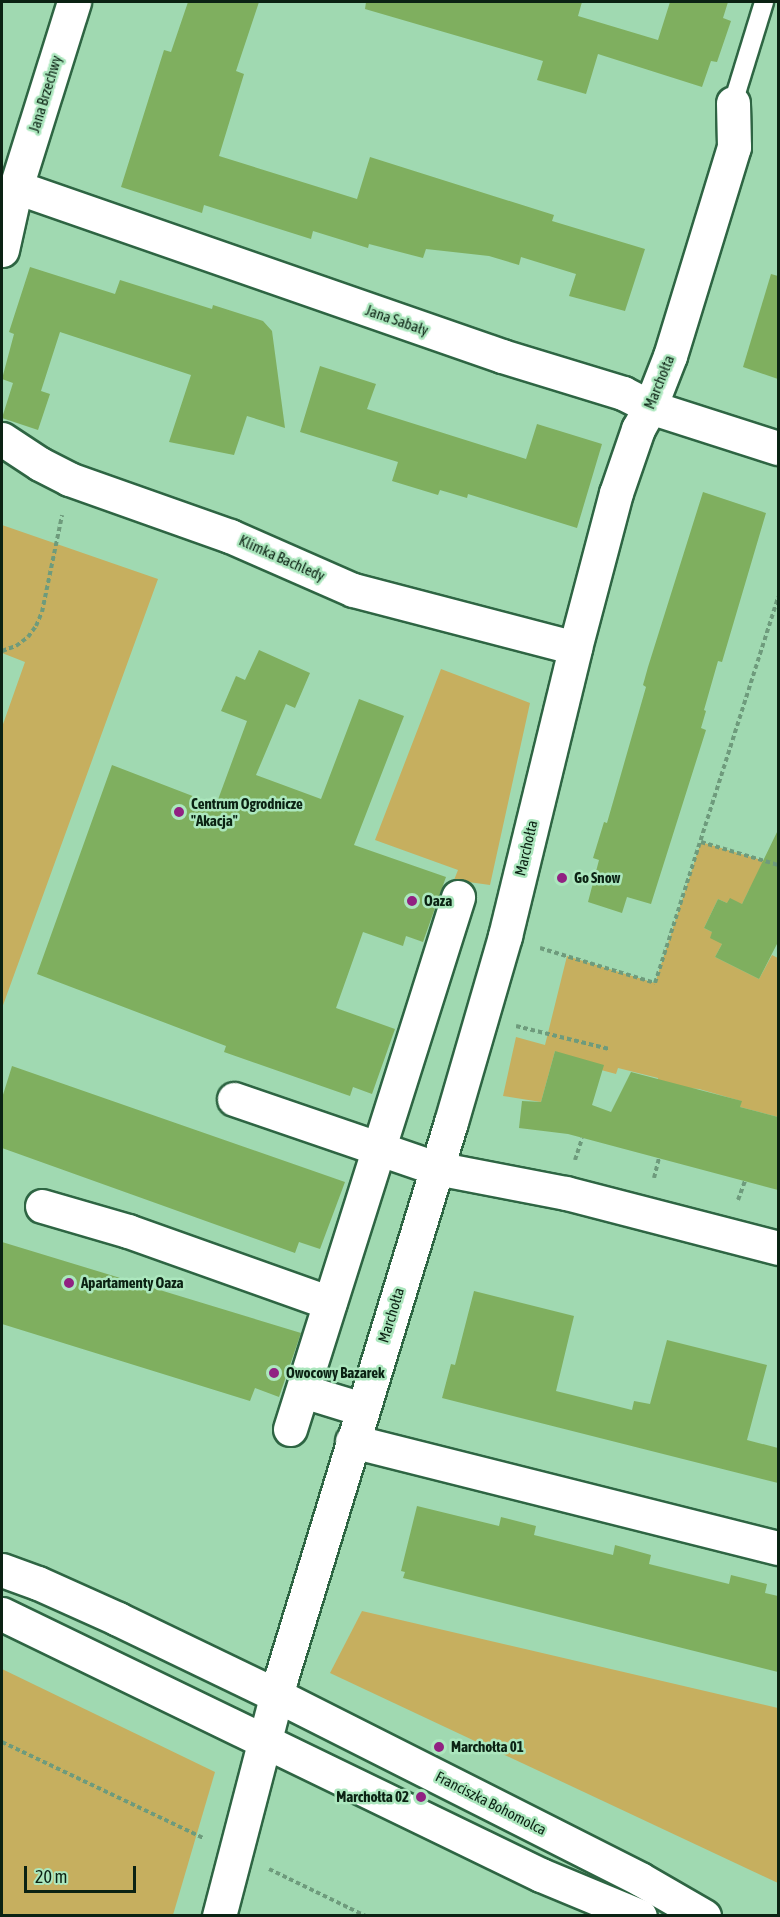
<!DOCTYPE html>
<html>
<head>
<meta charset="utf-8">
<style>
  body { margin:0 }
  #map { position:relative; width:780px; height:1917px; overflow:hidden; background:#a0d9b1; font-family:"Asap Condensed",sans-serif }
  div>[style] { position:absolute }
  .green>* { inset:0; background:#c6af5f }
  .building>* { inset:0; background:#7faf5f }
  .path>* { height:4px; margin-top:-2px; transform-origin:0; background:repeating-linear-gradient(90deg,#6e9b7c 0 4.5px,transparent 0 7.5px) }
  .roads { filter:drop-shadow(2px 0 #2e6543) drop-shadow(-2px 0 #2e6543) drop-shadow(0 2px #2e6543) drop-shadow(0 -2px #2e6543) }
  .lane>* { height:18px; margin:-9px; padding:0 9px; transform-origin:9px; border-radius:9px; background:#fff }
  .street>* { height:33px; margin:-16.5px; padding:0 16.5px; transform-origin:16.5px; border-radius:16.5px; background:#fff }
  .secondary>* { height:33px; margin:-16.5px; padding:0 16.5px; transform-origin:16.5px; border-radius:16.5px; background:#fff }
  .dots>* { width:16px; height:16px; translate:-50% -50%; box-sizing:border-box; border:3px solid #ace7be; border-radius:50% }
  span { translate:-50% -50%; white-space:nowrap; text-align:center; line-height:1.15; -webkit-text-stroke:5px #ace7be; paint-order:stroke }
  .street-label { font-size:15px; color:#0b2213 }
  .poi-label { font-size:15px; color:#0b2213; font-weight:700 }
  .left { translate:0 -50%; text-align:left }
  .right { translate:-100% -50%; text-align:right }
  .frame { position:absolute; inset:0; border:3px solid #0b2213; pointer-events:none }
  .scale { position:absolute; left:24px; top:1866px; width:112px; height:27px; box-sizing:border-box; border:3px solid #0b2213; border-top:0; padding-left:8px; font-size:18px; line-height:21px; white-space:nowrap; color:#0b2213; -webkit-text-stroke:4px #ace7be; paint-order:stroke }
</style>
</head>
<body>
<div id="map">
  <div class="green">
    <div style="clip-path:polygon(2px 525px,158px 579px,2px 1008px,2px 727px,25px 662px,2px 653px)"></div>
    <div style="clip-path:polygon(441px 669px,530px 703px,490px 885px,454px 880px,458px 870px,375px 840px)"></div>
    <div style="clip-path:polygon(701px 842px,778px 865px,778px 905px,749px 890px,742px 904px,727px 903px,718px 899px,704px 928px,712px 932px,722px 944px,715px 957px,759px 979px,772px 955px,778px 958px,778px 1117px,740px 1107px,741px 1101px,699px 1089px,657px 1085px,658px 1078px,618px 1068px,616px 1074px,575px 1063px,555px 1051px,541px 1102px,503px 1096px,516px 1037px,545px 1045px,567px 956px,655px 983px)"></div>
    <div style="clip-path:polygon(362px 1611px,778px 1708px,778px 1883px,330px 1673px)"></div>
    <div style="clip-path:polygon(2px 1669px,215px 1772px,173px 1915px,2px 1915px)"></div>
  </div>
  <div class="building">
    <div style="clip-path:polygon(188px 2px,259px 2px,236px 71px,244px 74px,219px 156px,357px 199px,370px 157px,554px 215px,552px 221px,645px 249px,625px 311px,569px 296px,576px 274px,521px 257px,519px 265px,489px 256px,426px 249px,423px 258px,369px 244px,368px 248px,313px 231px,311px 239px,204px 205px,202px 213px,121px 187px,164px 50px,171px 52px)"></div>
    <div style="clip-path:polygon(366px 2px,582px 2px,578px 16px,658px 40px,670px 2px,728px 2px,723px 18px,731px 21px,717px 62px,711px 61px,702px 87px,598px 54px,586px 94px,537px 80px,543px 61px,365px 9px)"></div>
    <div style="clip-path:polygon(30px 267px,115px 294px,120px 280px,212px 309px,213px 305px,263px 321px,272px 331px,285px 428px,247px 416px,234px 455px,169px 442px,191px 375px,60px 332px,41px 391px,50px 394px,38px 430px,2px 418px,13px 383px,2px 379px,14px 334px,9px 332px)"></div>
    <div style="clip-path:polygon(771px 274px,778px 276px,778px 379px,743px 367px)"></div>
    <div style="clip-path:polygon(320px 366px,376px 384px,367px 409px,526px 459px,537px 424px,602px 444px,577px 528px,468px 494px,467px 498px,440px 490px,438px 495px,392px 481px,398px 462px,300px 432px)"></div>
    <div style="clip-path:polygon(703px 492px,766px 513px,722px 662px,718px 661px,704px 710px,706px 711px,701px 728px,706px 730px,651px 904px,627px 897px,622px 913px,588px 902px,599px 860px,593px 858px,604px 822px,607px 823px,646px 687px,643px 685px,648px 667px)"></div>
    <div style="clip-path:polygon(259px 650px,310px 673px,295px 708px,286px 704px,256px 775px,321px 799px,359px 699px,404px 716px,354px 845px,446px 877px,423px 942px,406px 936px,403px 946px,363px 932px,336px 1008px,395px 1029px,372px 1094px,353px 1087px,350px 1096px,224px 1052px,226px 1046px,37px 974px,112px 765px,216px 805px,247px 721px,221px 711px,236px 676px,245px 680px)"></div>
    <div style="clip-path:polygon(778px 830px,778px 942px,759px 979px,715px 957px,722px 944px,710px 938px,712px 932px,704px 928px,718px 899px,727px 903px,730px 898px,742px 904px)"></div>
    <div style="clip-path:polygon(555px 1051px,604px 1065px,592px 1105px,611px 1112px,631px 1072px,742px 1101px,740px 1107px,778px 1117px,778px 1190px,568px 1134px,519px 1128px,522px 1101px,541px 1102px)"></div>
    <div style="clip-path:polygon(12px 1066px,345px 1182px,320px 1249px,299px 1242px,295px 1253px,2px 1148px,2px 1098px)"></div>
    <div style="clip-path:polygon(2px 1242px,301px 1333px,279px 1397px,255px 1388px,250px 1401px,2px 1324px)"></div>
    <div style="clip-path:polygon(474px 1291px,574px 1316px,556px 1391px,632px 1410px,634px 1401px,650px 1404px,667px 1340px,767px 1365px,747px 1440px,778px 1448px,778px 1483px,442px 1398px,451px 1364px,455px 1365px)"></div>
    <div style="clip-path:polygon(417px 1506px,499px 1526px,501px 1517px,536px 1526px,534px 1535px,613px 1555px,615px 1545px,651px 1555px,649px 1564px,729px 1584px,731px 1575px,767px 1584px,765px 1593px,778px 1596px,778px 1672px,403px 1578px,405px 1572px,401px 1571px)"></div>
  </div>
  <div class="path">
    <div style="left:2px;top:651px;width:15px;rotate:-20deg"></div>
    <div style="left:16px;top:646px;width:15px;rotate:-37deg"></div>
    <div style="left:28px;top:637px;width:14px;rotate:-54deg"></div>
    <div style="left:36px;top:626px;width:15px;rotate:-67deg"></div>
    <div style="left:42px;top:612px;width:99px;rotate:-78.3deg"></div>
    <div style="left:701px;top:842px;width:80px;rotate:16.6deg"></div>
    <div style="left:540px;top:948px;width:120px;rotate:16.9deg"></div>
    <div style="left:655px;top:983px;width:405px;rotate:-72.3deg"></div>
    <div style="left:516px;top:1026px;width:96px;rotate:13.9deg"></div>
    <div style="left:575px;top:1160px;width:23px;rotate:-72deg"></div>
    <div style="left:654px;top:1178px;width:21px;rotate:-76deg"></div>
    <div style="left:738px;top:1200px;width:20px;rotate:-70deg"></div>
    <div style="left:2px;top:1742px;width:223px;rotate:25.5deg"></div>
    <div style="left:269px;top:1869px;width:108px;rotate:25.9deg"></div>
  </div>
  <div class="roads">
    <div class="lane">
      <div style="left:733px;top:103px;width:106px;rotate:-72.9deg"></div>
    </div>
    <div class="street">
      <div style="left:16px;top:187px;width:515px;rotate:19.17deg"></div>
      <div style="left:502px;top:356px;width:127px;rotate:17deg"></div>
      <div style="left:623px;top:393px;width:30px;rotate:27deg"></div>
      <div style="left:650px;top:407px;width:134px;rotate:17.8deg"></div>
      <div style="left:2px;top:250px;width:65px;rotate:-77.5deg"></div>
      <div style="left:16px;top:187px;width:194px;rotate:-72.6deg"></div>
      <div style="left:2px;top:439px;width:45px;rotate:33.3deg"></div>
      <div style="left:40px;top:464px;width:33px;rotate:27deg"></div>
      <div style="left:69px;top:479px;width:171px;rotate:19.5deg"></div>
      <div style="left:230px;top:536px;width:134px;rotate:23.7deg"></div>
      <div style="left:353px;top:590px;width:229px;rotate:14.6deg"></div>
      <div style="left:234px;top:1099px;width:213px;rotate:18.9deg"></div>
      <div style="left:436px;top:1168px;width:132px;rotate:10.9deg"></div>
      <div style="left:566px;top:1193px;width:219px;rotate:14.5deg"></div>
      <div style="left:42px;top:1206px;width:90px;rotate:16.2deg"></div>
      <div style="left:128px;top:1231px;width:214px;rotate:19.6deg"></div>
      <div style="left:303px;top:1391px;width:62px;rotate:17deg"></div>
      <div style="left:290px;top:1429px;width:558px;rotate:-72.47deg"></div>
      <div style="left:352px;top:1441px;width:439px;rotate:14.1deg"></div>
      <div style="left:219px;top:1916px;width:246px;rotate:-75.4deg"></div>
      <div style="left:281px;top:1678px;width:581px;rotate:-73deg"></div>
      <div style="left:451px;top:1122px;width:194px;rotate:-73.8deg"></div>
      <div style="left:505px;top:936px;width:296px;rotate:-76.3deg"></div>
      <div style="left:575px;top:648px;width:160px;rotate:-75.2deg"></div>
      <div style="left:616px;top:493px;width:68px;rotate:-71deg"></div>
      <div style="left:638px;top:429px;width:25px;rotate:-61deg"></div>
      <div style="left:650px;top:407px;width:55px;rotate:-68.6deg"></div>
      <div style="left:670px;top:356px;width:219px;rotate:-73deg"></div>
      <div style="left:734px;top:147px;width:44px;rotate:-91.3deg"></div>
    </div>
    <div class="secondary">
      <div style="left:2px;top:1570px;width:38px;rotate:20deg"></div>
      <div style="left:38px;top:1583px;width:88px;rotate:24.2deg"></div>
      <div style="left:118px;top:1619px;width:175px;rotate:25.7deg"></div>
      <div style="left:276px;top:1695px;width:408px;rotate:26.8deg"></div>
      <div style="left:640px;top:1879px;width:74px;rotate:30deg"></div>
      <div style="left:2px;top:1614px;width:599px;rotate:25.84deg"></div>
      <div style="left:541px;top:1875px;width:107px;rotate:22.5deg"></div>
    </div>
  </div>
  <div class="dots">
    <div style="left:179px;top:812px;background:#912182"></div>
    <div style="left:562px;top:878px;background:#912182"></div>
    <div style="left:412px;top:901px;background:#912182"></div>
    <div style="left:69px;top:1283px;background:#912182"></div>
    <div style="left:274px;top:1373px;background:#912182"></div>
    <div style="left:439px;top:1747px;background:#912182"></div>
    <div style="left:421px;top:1797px;background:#912182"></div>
  </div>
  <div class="street-label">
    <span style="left:45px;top:94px;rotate:-73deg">Jana Brzechwy</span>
    <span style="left:397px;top:320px;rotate:19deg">Jana Sabały</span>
    <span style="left:659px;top:382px;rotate:-68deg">Marchołta</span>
    <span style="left:282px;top:558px;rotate:24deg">Klimka Bachledy</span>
    <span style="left:526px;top:848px;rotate:-77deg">Marchołta</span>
    <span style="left:391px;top:1315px;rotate:-73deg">Marchołta</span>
    <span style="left:491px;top:1803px;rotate:27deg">Franciszka Bohomolca</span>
  </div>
  <div class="poi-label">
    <span class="left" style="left:191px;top:812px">Centrum Ogrodnicze<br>"Akacja"</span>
    <span class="left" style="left:574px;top:878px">Go Snow</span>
    <span class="left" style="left:424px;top:901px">Oaza</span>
    <span class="left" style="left:81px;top:1283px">Apartamenty Oaza</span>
    <span class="left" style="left:286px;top:1373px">Owocowy Bazarek</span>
    <span class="left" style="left:451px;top:1747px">Marchołta 01</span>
    <span class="right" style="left:409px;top:1797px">Marchołta 02</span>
  </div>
  <div class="frame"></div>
  <div class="scale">20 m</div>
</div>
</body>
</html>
